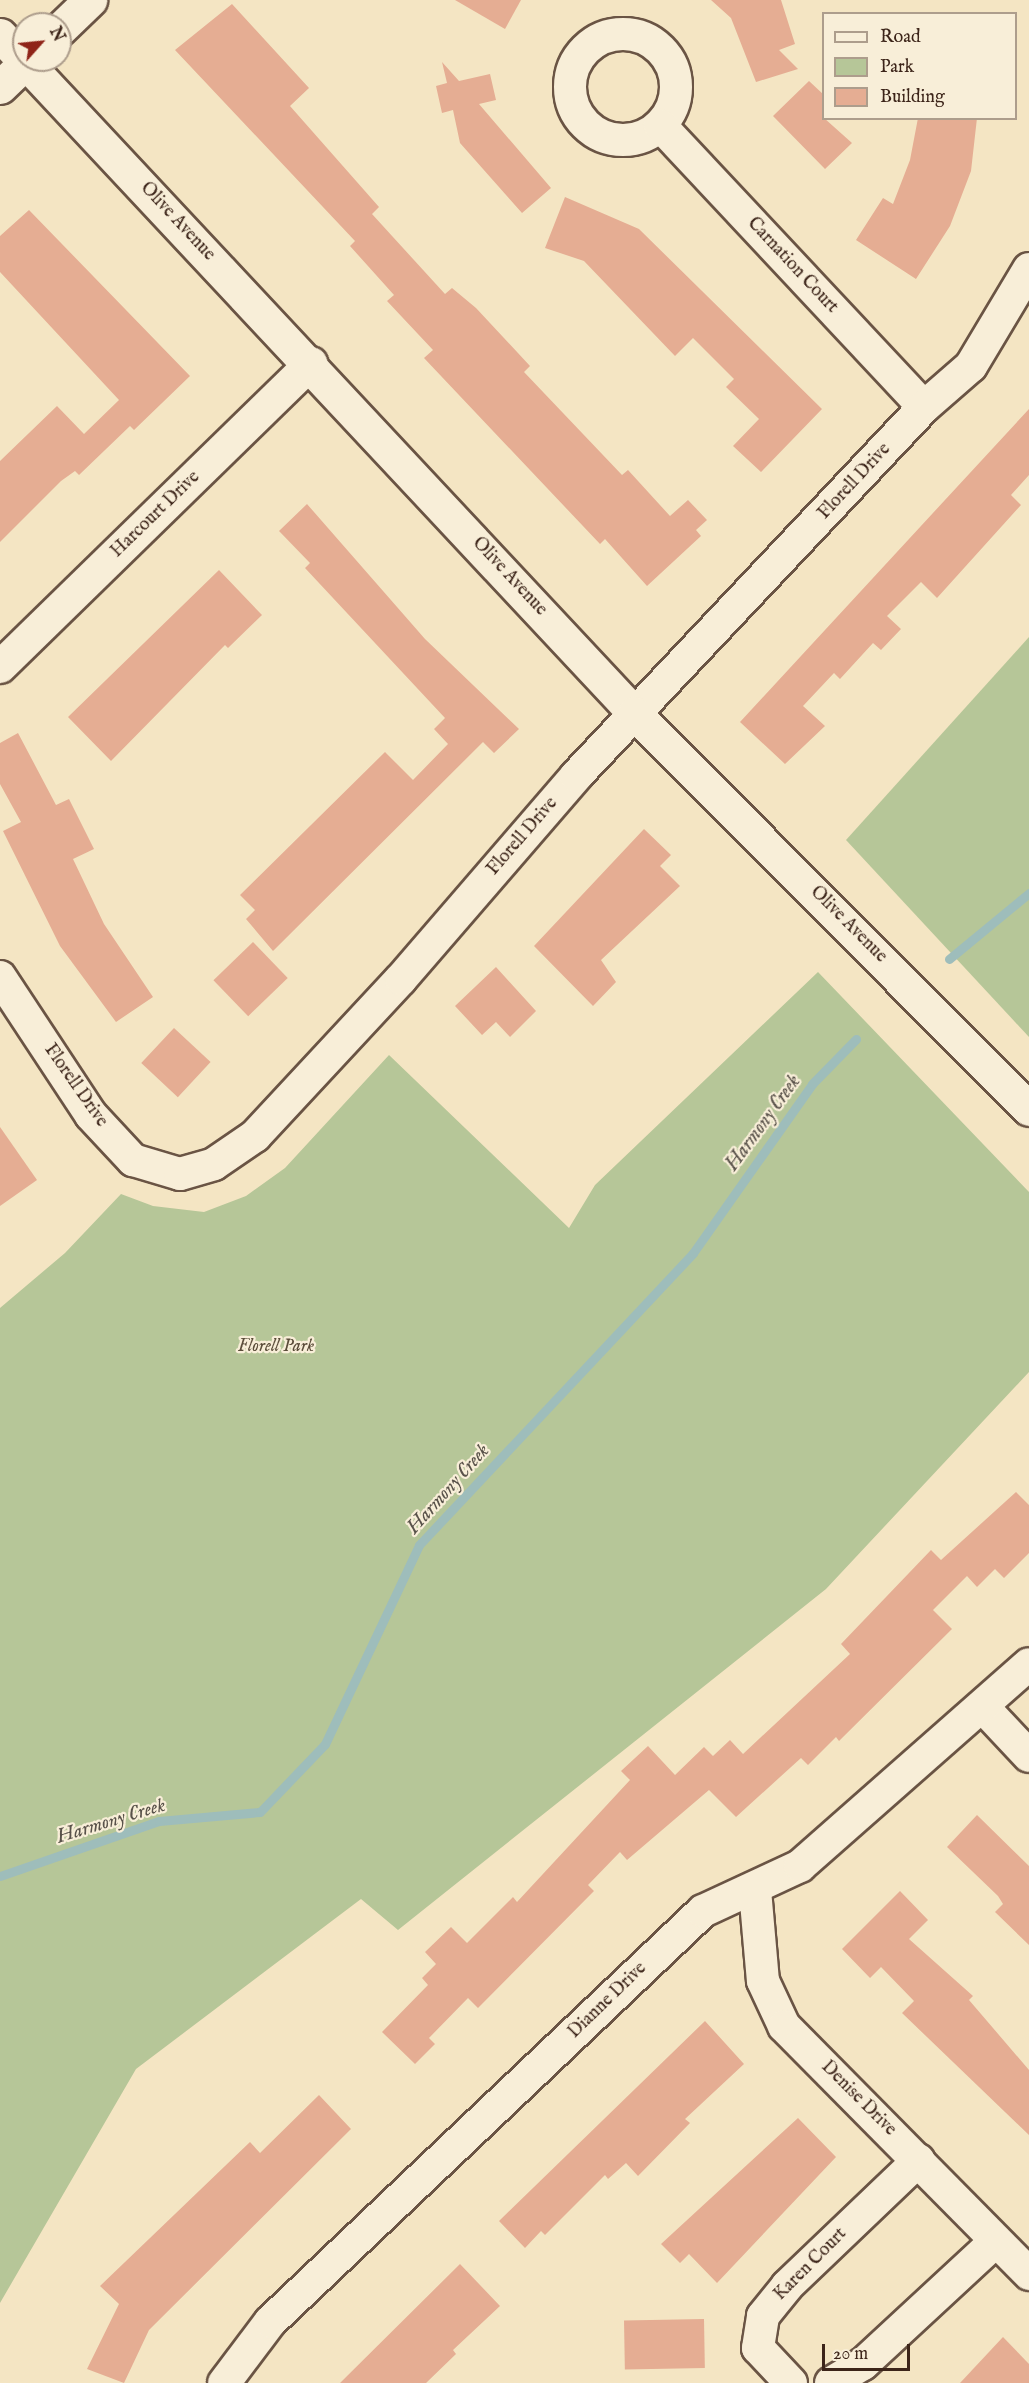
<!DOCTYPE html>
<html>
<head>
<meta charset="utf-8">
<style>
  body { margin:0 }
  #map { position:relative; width:1029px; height:2383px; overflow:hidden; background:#f4e5c3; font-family:"IM FELL English",serif }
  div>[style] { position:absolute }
  .green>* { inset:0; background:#b6c698 }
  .stream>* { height:9px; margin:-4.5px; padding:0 4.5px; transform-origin:4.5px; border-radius:4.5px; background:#9ebdbb }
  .building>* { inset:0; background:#e5ad93; transform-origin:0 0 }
  .roads { filter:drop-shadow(2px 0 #6a5444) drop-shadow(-2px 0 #6a5444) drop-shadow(0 2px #6a5444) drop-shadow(0 -2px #6a5444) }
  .street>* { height:32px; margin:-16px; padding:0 16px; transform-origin:16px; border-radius:16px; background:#f8eed8 }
  .street>.ring { margin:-16px; padding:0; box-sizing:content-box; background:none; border:32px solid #f8eed8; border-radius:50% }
  .secondary>* { height:33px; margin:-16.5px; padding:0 16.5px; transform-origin:16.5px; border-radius:16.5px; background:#f8eed8 }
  span { translate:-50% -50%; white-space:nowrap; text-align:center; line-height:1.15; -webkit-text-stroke:4.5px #f8eed8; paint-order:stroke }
  .street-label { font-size:18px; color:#3c2419 }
  .park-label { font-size:18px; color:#5a4c39; font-style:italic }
  .water-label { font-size:20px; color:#59524a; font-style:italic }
  .legend { position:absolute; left:822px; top:12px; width:195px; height:108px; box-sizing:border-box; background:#f8eed8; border:2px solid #ad9d8c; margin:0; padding:8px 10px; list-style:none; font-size:18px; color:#3c2419 }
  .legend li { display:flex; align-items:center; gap:12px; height:30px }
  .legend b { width:30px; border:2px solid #ad9d8c }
  .north { position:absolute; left:12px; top:12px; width:60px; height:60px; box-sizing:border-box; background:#f8eed8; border:2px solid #ad9d8c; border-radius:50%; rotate:63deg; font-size:16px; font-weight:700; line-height:24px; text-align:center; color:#3c2419 }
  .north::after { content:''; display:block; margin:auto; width:21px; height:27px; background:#8f2418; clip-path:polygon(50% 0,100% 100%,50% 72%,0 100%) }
  .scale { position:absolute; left:822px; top:2344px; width:88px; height:27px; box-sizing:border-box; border:3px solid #3c2419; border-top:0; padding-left:8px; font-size:18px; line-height:21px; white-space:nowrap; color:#3c2419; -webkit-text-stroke:4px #f8eed8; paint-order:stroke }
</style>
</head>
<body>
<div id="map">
  <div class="green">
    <div style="clip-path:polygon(1029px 637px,1029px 1037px,846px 840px)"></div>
    <div style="clip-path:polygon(818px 972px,1029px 1192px,1029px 1372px,826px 1589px,398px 1930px,361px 1899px,136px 2069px,0 2303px,0 1308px,65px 1253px,121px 1194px,153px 1206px,204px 1212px,246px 1196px,285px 1168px,389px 1055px,569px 1228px,595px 1185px)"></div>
  </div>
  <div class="stream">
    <div style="left:949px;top:959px;width:104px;rotate:-39.5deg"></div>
    <div style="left:0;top:1876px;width:168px;rotate:-19.1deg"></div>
    <div style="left:159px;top:1821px;width:101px;rotate:-5.1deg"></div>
    <div style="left:260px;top:1812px;width:94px;rotate:-46.3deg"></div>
    <div style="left:325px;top:1744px;width:220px;rotate:-64.7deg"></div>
    <div style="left:419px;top:1545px;width:400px;rotate:-46.8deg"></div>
    <div style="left:693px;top:1253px;width:207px;rotate:-54.8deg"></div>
    <div style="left:812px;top:1084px;width:63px;rotate:-45.6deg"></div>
  </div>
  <div class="building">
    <div style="clip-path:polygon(455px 0,521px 0,505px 29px)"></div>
    <div style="clip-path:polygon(711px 0,781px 0,795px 44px,779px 50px,798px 69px,756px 82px,731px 18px)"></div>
    <div style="clip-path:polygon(232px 4px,309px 88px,290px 106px,379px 207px,372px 214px,445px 294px,452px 288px,476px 308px,530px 366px,524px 372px,622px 475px,628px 470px,670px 516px,688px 500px,707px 520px,696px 530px,701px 536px,647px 586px,605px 539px,600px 544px,424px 358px,433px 350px,387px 301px,394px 295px,350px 246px,355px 241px,175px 50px)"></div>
    <div style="clip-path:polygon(442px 62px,459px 81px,490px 74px,496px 100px,479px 104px,551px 188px,522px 213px,460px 143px,453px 110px,442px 113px,436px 86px,447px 83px)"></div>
    <div style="clip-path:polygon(809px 81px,824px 95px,824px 118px,852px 143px,825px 169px,773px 116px)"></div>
    <div style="clip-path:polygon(918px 118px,977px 118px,971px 171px,950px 226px,916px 279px,856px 240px,883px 198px,893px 204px,910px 160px)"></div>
    <div style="clip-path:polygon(565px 197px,639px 229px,822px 409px,761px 472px,733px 446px,759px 419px,726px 387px,734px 379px,693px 338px,675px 356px,584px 261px,545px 248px)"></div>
    <div style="clip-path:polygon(29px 210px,190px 376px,134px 430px,130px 426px,79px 475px,75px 471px,61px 481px,0 542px,0 461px,57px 406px,84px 434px,119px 400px,0 272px,0 236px)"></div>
    <div style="clip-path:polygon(1029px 409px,1029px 475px,1011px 495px,1021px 505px,937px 598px,921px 582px,887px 616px,901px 629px,881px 650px,873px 643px,840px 679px,834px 673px,803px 706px,825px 726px,785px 764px,740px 722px)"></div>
    <div style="clip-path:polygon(307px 504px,425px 639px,519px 729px,494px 753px,483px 742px,273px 951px,246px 919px,255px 910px,240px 895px,385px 752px,413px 780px,448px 744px,434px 729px,445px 718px,305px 568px,310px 563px,279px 531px)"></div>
    <div style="clip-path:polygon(219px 570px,262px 615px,228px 648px,225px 645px,111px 761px,68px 717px)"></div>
    <div style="clip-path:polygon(18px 733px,56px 805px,69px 799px,94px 849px,73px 859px,104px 924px,153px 997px,116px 1022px,60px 946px,3px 831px,21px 822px,0 784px,0 743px)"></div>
    <div style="clip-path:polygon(644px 829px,671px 855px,660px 866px,680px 886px,601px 960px,616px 982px,593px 1006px,534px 946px)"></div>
    <div style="left:253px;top:942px;width:50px;height:55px;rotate:46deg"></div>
    <div style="clip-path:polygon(496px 967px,536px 1011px,510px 1037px,496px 1022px,482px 1035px,455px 1006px)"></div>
    <div style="left:174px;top:1028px;width:50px;height:48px;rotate:43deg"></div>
    <div style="clip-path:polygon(0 1127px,37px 1180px,0 1206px)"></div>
    <div style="clip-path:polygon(1016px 1492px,1029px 1505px,1029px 1553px,1004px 1578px,995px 1569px,977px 1587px,967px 1576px,933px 1610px,952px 1629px,839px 1741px,836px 1737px,808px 1765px,801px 1758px,736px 1817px,709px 1790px,627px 1860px,620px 1852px,588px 1885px,594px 1891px,478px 2008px,468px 1998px,429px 2038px,435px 2044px,415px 2064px,382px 2032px,428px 1985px,422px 1978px,436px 1964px,425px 1952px,451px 1927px,467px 1943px,513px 1897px,517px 1902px,630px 1780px,621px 1771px,648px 1746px,675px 1775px,704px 1747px,713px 1756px,730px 1740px,743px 1754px,850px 1654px,841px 1644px,931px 1550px,941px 1560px)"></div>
    <div style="clip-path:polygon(977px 1815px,1029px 1866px,1029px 1945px,995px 1912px,1003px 1904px,998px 1896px,947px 1847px)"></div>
    <div style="clip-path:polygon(900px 1891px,928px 1920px,909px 1939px,973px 1996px,969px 2000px,1029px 2070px,1029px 2135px,902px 2013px,914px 2001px,881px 1967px,870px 1978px,842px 1949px)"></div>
    <div style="clip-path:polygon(705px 2021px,744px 2064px,685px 2119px,690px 2123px,638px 2176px,626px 2163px,608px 2179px,605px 2175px,545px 2235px,541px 2231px,525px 2248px,499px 2221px)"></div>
    <div style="clip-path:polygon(319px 2095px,351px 2129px,149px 2330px,124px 2383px,87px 2369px,119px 2304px,100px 2286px,250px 2142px,260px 2153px)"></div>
    <div style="clip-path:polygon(798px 2118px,836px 2157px,717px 2283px,689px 2254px,680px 2263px,661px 2244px)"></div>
    <div style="clip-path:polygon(460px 2264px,500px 2306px,453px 2350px,456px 2354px,426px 2383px,340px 2383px)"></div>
    <div style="left:704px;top:2319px;width:49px;height:80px;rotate:89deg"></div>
    <div style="clip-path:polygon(1003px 2337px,1029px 2364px,1029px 2383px,960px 2383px)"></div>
  </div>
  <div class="roads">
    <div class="street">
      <div class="ring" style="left:570px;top:34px;width:74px;height:74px"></div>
      <div style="left:660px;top:125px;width:386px;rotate:46.9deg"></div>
      <div style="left:0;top:667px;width:435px;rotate:-44.3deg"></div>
      <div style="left:0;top:977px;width:165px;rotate:56.6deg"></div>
      <div style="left:91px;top:1115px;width:62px;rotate:47deg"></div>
      <div style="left:133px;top:1160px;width:49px;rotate:16.6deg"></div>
      <div style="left:180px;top:1174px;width:35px;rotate:-16deg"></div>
      <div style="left:214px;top:1164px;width:50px;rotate:-34.3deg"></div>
      <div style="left:255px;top:1136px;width:214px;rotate:-47.1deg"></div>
      <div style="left:401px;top:979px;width:268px;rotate:-49.2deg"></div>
      <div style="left:576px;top:776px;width:507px;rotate:-46.68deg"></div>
      <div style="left:924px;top:407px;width:62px;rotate:-41.1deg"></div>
      <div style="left:971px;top:366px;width:113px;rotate:-59.1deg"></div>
      <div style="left:983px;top:1707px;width:67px;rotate:46.8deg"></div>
      <div style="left:755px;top:1890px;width:91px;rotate:85deg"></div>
      <div style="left:763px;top:1981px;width:50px;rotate:65deg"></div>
      <div style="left:784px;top:2026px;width:349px;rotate:45.3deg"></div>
      <div style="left:224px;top:2383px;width:76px;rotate:-53deg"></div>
      <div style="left:270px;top:2322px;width:597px;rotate:-43.51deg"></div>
      <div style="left:703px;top:1911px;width:107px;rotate:-24.9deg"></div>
      <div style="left:800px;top:1866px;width:305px;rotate:-41.4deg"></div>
      <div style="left:791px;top:2383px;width:48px;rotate:-133.3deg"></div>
      <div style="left:758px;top:2348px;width:32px;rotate:-81deg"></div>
      <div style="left:763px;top:2316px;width:38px;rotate:-51deg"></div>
      <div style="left:787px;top:2286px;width:182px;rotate:-43.7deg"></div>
      <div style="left:831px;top:2383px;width:37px;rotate:-31deg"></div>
      <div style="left:863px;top:2364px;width:181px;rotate:-42.8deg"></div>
    </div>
    <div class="secondary">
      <div style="left:60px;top:29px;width:42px;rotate:-44deg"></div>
      <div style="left:0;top:35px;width:928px;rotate:46.92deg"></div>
      <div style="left:634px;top:713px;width:559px;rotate:45.07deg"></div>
      <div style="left:0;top:87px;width:39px;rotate:-44deg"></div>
    </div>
  </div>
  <div class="street-label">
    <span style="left:177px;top:222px;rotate:47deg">Olive Avenue</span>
    <span style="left:792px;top:266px;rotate:47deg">Carnation Court</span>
    <span style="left:855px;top:482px;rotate:-47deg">Florell Drive</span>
    <span style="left:156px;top:515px;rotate:-44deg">Harcourt Drive</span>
    <span style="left:509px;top:577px;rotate:47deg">Olive Avenue</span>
    <span style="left:523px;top:837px;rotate:-49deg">Florell Drive</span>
    <span style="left:848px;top:925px;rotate:45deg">Olive Avenue</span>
    <span style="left:75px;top:1086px;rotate:55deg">Florell Drive</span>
    <span style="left:608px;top:2001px;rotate:-44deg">Dianne Drive</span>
    <span style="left:858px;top:2099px;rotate:45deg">Denise Drive</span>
    <span style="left:811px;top:2265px;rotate:-45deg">Karen Court</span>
  </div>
  <div class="park-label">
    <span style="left:276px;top:1347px">Florell Park</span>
  </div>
  <div class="water-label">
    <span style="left:763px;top:1123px;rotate:-54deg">Harmony Creek</span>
    <span style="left:448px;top:1489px;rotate:-48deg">Harmony Creek</span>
    <span style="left:111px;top:1821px;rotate:-17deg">Harmony Creek</span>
  </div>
  <ul class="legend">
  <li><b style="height:8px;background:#f8eed8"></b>Road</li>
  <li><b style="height:16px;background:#b6c698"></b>Park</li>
  <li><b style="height:16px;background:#e5ad93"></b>Building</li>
  </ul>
  <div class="north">N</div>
  <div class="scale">20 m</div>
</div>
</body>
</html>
